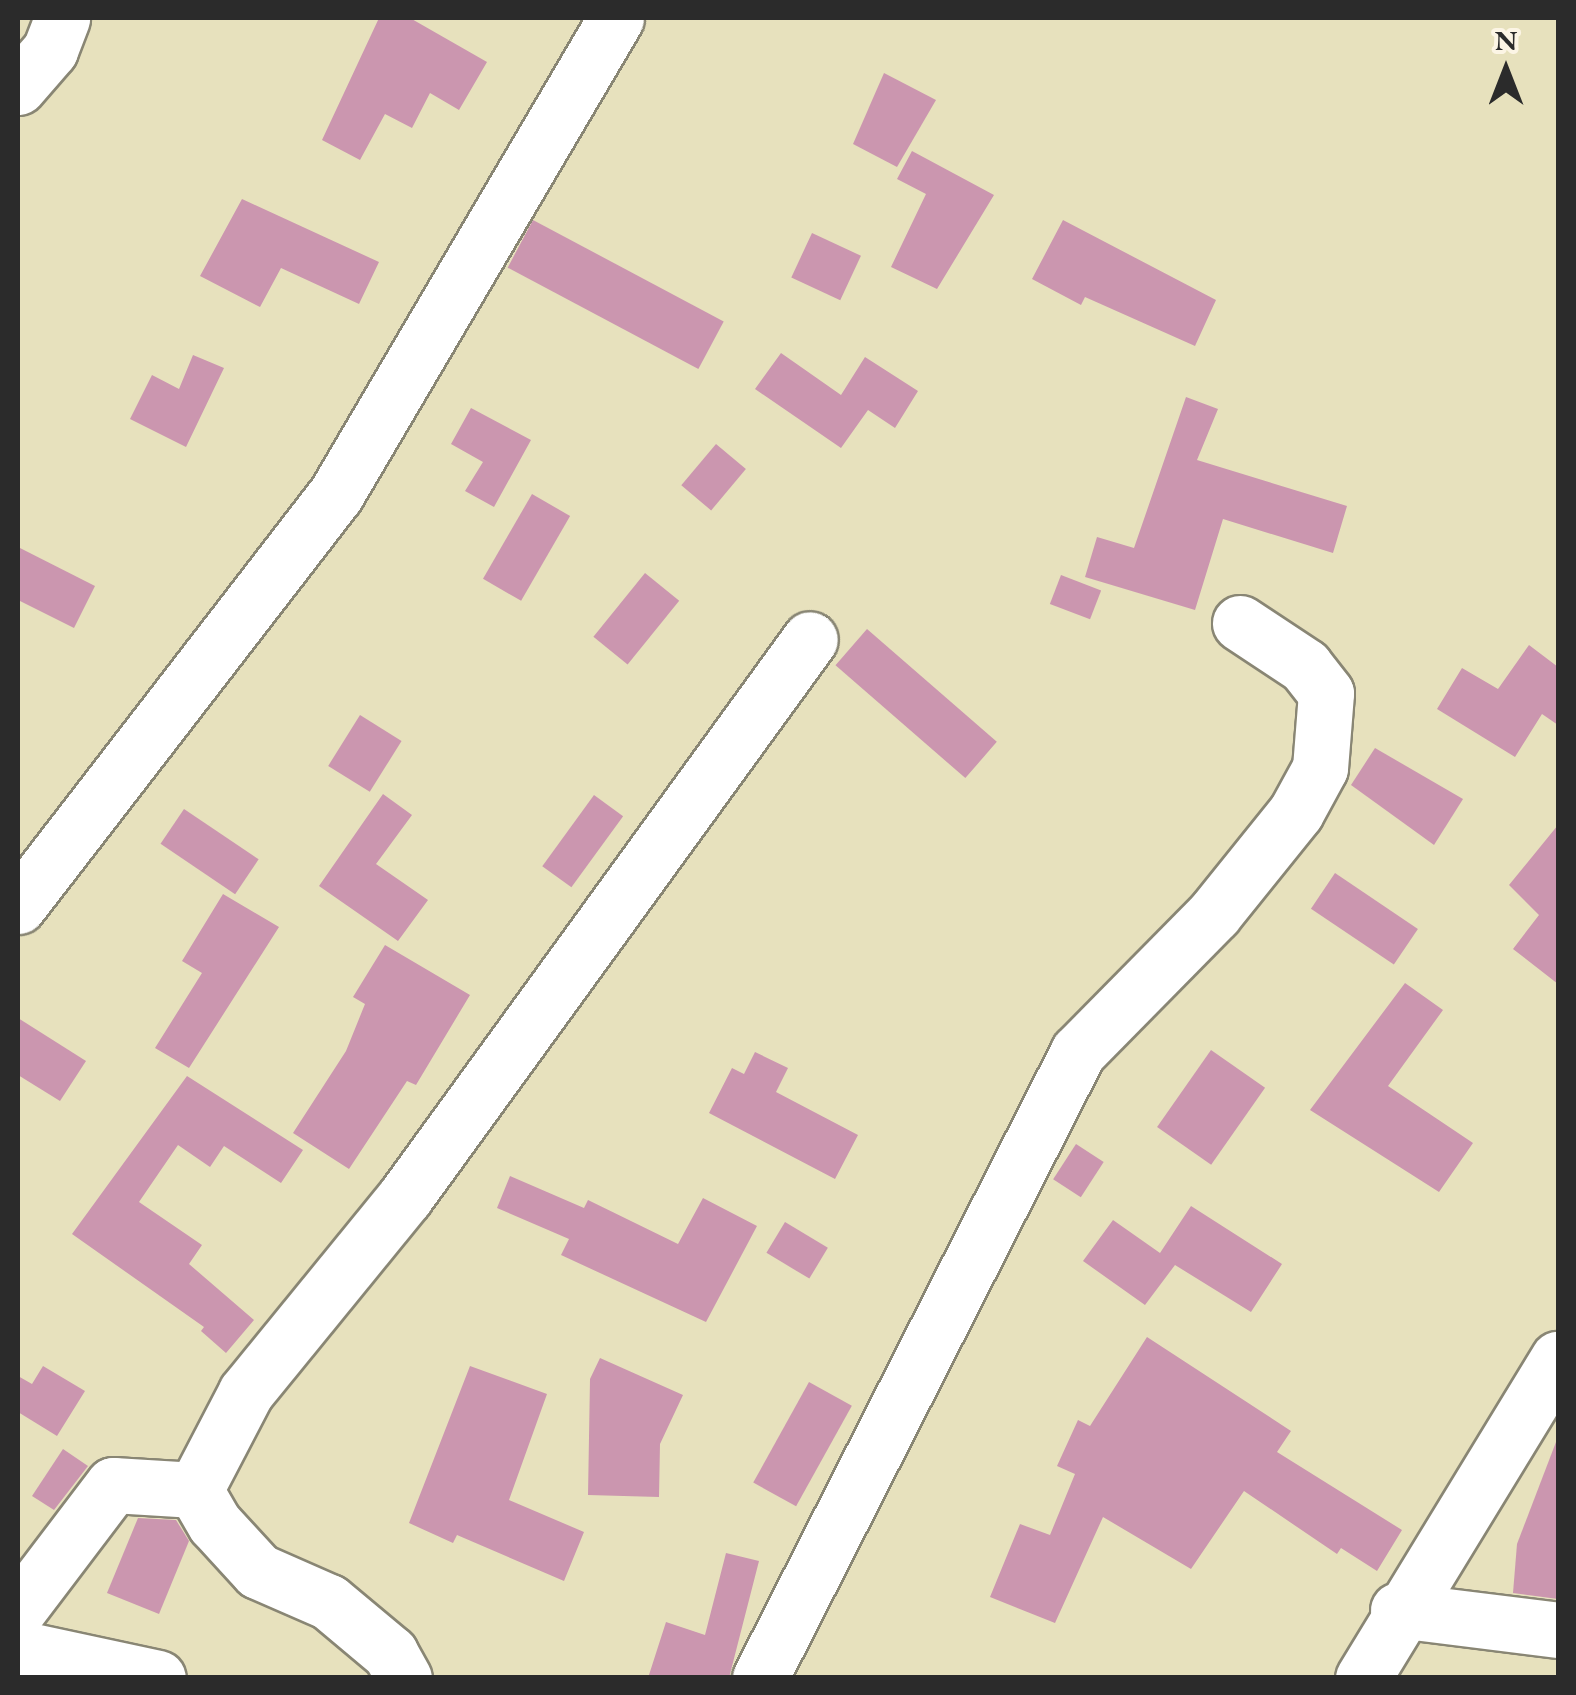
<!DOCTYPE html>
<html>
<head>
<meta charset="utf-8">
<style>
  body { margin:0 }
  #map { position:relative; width:1576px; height:1695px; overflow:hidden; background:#e7e1bd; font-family:"EB Garamond",serif }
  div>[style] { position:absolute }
  .building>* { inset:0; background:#cb96af; transform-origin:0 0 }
  .roads { filter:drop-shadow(2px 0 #898674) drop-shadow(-2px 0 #898674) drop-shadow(0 2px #898674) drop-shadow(0 -2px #898674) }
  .minor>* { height:55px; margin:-27.5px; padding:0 27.5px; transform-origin:27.5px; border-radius:27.5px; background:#fff }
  span { translate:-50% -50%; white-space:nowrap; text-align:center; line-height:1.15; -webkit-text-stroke:8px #fcf5e5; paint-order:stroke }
  .frame { position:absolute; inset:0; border:20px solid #2b2b2b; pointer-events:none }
  .north { position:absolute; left:1456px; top:20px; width:100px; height:100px; -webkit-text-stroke:8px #fcf5e5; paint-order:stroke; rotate:0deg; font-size:28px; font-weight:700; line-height:40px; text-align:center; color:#2b2b2b }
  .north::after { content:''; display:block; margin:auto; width:35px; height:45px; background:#2b2b2b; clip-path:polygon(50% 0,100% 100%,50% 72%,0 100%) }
</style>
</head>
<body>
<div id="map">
  <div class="building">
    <div style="clip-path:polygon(379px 18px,410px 18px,487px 62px,459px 110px,430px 93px,412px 128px,385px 114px,360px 160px,322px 140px)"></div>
    <div style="clip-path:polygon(884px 73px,936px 100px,897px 167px,853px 144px)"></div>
    <div style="clip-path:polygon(912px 151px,994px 195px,937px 289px,891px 267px,926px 194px,897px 179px)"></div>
    <div style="clip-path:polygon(242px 199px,379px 262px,359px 304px,281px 268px,260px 307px,200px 276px)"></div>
    <div style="left:533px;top:220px;width:216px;height:54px;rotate:28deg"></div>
    <div style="clip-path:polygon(1063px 220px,1216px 300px,1195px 346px,1085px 297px,1081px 305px,1032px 279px)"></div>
    <div style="left:812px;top:233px;width:54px;height:49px;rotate:25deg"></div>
    <div style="clip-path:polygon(781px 353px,841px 395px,865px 357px,918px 391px,895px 428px,868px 410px,841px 448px,755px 389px)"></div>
    <div style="clip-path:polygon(193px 355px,224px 368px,186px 447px,130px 419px,152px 375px,179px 389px)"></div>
    <div style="clip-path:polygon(1186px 397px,1218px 409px,1197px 460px,1347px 506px,1333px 553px,1223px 519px,1195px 610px,1085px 577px,1097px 537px,1134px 548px)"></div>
    <div style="clip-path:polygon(471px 408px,531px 440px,494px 507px,465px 491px,483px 462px,451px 444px)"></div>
    <div style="left:716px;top:444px;width:39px;height:54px;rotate:40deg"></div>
    <div style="left:532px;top:494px;width:44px;height:98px;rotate:30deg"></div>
    <div style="clip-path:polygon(18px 547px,95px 586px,74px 628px,18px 600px)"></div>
    <div style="left:645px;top:573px;width:44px;height:82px;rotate:39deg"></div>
    <div style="left:1061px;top:575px;width:43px;height:31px;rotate:21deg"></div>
    <div style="left:867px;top:629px;width:172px;height:48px;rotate:41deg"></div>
    <div style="clip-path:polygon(1529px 645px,1558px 667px,1558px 725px,1542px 714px,1515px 757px,1437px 709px,1462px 668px,1498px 689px)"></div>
    <div style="left:360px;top:715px;width:49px;height:60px;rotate:32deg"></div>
    <div style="clip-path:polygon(1375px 748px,1463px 799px,1434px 845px,1351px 785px)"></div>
    <div style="clip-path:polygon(383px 794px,412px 815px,376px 864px,428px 900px,398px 941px,319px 886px)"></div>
    <div style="left:594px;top:795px;width:36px;height:88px;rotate:36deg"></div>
    <div style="left:184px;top:809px;width:90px;height:42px;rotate:34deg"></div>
    <div style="clip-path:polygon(1558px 825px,1558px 984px,1513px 949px,1539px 915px,1509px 885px)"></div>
    <div style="left:1335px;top:873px;width:100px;height:43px;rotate:34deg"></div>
    <div style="clip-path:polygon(223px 894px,279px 927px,189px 1068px,155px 1048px,202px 973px,182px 961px)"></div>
    <div style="clip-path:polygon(385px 945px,470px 995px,416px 1085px,407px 1081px,349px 1169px,293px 1133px,346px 1051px,365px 1004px,353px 997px)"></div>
    <div style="clip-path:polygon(1405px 983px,1443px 1010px,1388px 1086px,1473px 1143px,1439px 1192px,1310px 1110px)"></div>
    <div style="clip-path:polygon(18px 1018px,86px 1061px,60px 1101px,18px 1075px)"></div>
    <div style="left:1211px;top:1050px;width:66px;height:94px;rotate:35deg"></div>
    <div style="clip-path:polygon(755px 1052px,788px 1068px,776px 1092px,858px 1135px,835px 1179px,709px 1113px,732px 1068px,744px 1074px)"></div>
    <div style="clip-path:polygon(187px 1076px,303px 1150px,281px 1183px,224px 1146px,210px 1167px,178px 1145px,139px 1202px,202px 1245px,189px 1264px,254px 1320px,226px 1353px,201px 1331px,204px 1327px,72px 1234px)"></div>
    <div style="left:1076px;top:1144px;width:33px;height:42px;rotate:33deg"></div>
    <div style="clip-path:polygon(510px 1176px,584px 1208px,588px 1200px,678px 1244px,703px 1198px,757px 1226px,706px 1322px,561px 1255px,569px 1239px,497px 1208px)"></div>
    <div style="clip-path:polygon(1191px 1206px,1282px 1264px,1251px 1312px,1175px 1265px,1145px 1305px,1083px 1261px,1113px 1220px,1160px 1253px)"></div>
    <div style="left:785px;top:1222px;width:50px;height:36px;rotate:31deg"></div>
    <div style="clip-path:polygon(1147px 1337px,1291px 1431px,1277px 1452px,1402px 1530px,1377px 1571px,1341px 1548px,1337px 1554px,1244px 1491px,1191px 1569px,1103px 1517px,1055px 1623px,990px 1597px,1020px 1524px,1050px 1535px,1075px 1474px,1057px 1466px,1078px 1420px,1090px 1426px)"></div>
    <div style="clip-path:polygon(600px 1358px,683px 1395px,660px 1444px,659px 1497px,588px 1495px,590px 1379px)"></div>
    <div style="clip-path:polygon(43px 1366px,85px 1391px,57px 1436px,18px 1412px,18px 1376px,32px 1384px)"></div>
    <div style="clip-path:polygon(470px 1366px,547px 1394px,509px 1500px,584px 1532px,564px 1581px,457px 1535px,453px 1543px,409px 1523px)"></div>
    <div style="left:809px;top:1382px;width:49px;height:115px;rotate:29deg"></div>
    <div style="clip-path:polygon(1556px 1442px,1558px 1599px,1513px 1593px,1517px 1544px)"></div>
    <div style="clip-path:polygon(63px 1449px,88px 1466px,54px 1510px,32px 1496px)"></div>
    <div style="clip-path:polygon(138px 1518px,176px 1520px,189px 1541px,159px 1614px,107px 1593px)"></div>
    <div style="clip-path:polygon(726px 1553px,759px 1561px,729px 1678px,648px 1678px,666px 1622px,705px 1635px)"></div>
  </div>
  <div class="roads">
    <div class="minor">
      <div style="left:18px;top:87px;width:49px;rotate:-49.1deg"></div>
      <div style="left:50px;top:50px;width:34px;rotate:-69deg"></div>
      <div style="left:18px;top:906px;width:520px;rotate:-52.34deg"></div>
      <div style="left:336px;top:494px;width:552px;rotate:-59.53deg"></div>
      <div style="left:195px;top:1490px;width:110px;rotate:-62.5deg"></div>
      <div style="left:246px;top:1392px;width:252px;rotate:-50.8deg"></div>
      <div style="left:405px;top:1197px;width:689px;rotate:-54.03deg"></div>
      <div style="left:195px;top:1490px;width:39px;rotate:60deg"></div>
      <div style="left:215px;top:1524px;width:64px;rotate:47.5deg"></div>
      <div style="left:258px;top:1571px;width:77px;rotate:23.6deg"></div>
      <div style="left:329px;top:1602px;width:80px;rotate:39.9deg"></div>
      <div style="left:390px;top:1653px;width:29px;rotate:61deg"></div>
      <div style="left:18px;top:1610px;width:157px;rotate:-52.8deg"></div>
      <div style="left:113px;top:1485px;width:82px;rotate:3.5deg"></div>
      <div style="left:1398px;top:1610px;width:161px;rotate:7.1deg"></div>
      <div style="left:18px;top:1648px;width:143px;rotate:12.1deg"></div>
      <div style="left:760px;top:1678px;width:702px;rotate:-63.07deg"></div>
      <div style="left:1078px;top:1052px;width:194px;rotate:-45.4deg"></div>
      <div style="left:1214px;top:914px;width:131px;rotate:-51.2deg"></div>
      <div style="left:1296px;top:812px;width:50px;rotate:-61.4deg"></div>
      <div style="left:1320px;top:768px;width:75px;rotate:-85.4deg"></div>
      <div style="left:1326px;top:693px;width:34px;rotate:-128deg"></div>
      <div style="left:1305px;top:666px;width:78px;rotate:-146.5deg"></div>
      <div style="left:1363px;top:1678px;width:374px;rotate:-58.6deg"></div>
    </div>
  </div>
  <div class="frame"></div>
  <div class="north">N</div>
</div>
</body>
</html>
